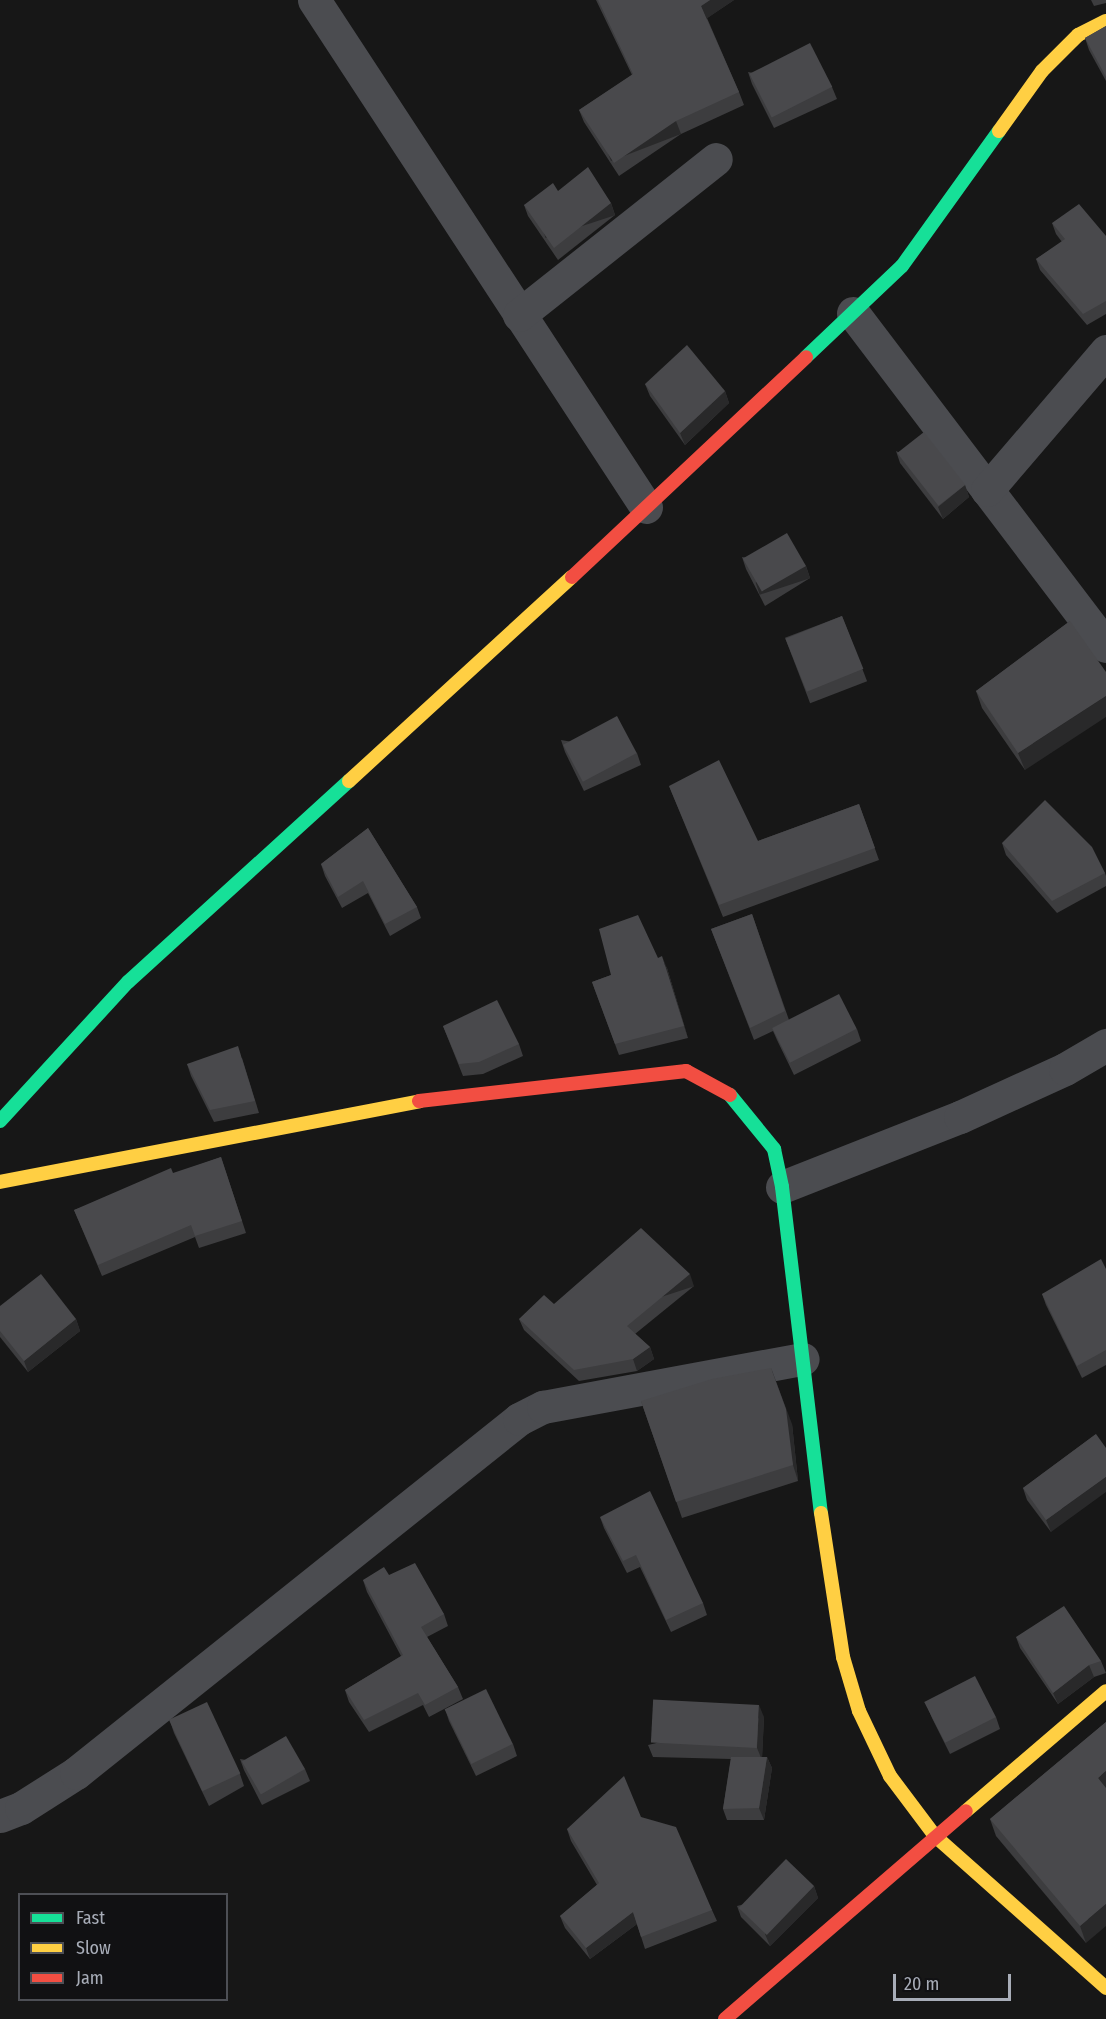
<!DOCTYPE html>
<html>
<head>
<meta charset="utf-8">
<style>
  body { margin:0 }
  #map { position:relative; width:1106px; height:2019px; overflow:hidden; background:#171717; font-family:"Fira Sans Condensed",sans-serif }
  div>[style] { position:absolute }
  .street>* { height:33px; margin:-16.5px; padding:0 16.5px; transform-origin:16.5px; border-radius:16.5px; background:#4b4c50 }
  .fast>* { height:14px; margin:-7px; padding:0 7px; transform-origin:7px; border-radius:7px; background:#16e098 }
  .slow>* { height:14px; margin:-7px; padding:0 7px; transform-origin:7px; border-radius:7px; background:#ffcf43 }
  .jam>* { height:14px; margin:-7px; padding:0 7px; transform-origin:7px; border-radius:7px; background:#f24e42 }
  .wall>* { inset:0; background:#3d3d3f; transform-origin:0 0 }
  .shaded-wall>* { inset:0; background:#29292a; transform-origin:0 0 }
  .building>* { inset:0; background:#49494c; transform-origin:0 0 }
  span { translate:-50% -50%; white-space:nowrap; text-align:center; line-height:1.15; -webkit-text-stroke:4.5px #111113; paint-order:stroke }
  .legend { position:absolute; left:18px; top:1893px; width:210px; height:108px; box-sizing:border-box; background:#111113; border:2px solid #4d4f55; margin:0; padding:8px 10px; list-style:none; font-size:18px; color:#a8adb8 }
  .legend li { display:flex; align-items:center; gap:12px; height:30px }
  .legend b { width:30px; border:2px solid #4d4f55 }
  .scale { position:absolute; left:893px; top:1974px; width:118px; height:27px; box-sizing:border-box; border:3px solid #a8adb8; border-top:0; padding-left:8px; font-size:18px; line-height:21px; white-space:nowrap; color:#a8adb8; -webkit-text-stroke:4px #111113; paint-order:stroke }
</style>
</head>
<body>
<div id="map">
  <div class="street">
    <div style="left:314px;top:0;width:606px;rotate:56.78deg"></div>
    <div style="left:853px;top:313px;width:418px;rotate:52.8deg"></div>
    <div style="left:519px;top:315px;width:251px;rotate:-38.4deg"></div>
    <div style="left:987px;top:490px;width:183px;rotate:-49.4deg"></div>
    <div style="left:782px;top:1187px;width:191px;rotate:-21.5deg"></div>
    <div style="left:960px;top:1117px;width:115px;rotate:-24.6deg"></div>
    <div style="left:1065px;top:1069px;width:48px;rotate:-30.3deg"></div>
    <div style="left:0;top:1816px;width:22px;rotate:-21deg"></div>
    <div style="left:21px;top:1808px;width:65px;rotate:-32.5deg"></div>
    <div style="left:76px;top:1773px;width:567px;rotate:-38.63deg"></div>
    <div style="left:519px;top:1419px;width:27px;rotate:-27deg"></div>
    <div style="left:543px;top:1407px;width:264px;rotate:-10.5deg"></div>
  </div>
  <div class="fast">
    <div style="left:806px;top:357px;width:132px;rotate:-43.5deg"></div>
    <div style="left:902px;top:266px;width:166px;rotate:-54.3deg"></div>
    <div style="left:730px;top:1095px;width:70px;rotate:50.8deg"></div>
    <div style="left:774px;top:1149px;width:39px;rotate:78deg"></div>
    <div style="left:782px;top:1187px;width:328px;rotate:83.2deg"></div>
    <div style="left:0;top:1121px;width:189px;rotate:-47.4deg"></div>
    <div style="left:128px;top:982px;width:299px;rotate:-42.3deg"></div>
  </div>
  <div class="slow">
    <div style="left:999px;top:131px;width:74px;rotate:-54.4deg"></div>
    <div style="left:1042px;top:71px;width:51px;rotate:-45deg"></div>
    <div style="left:1078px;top:35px;width:31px;rotate:-27deg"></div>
    <div style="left:349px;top:781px;width:302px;rotate:-42.5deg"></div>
    <div style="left:0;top:1182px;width:427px;rotate:-10.9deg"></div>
    <div style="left:821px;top:1513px;width:146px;rotate:81.3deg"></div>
    <div style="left:843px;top:1657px;width:56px;rotate:73.5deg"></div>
    <div style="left:859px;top:1711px;width:72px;rotate:64.5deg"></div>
    <div style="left:890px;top:1776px;width:75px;rotate:53.1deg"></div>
    <div style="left:935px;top:1836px;width:229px;rotate:41.6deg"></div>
    <div style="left:966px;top:1811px;width:184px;rotate:-40.6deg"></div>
  </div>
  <div class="jam">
    <div style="left:572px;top:577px;width:321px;rotate:-43.2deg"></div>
    <div style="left:419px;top:1101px;width:269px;rotate:-6.4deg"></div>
    <div style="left:686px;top:1071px;width:50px;rotate:28.6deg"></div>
    <div style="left:725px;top:2019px;width:318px;rotate:-40.8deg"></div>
  </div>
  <div class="wall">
    <div style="clip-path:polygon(596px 0,734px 0,707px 18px,739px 92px,744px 105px,681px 134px,619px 176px,584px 122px,579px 110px,632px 75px)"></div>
    <div style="clip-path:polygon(1091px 0,1106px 0,1106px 3px,1094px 6px)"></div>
    <div style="clip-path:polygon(1106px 26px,1106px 81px,1089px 50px,1085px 38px)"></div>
    <div style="clip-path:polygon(748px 72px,832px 87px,837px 99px,774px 128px,752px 84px)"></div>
    <div style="clip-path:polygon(558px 191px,611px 203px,615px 215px,558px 260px,528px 216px,524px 205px)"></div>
    <div style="clip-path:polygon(1052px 223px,1106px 236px,1106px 314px,1087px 325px,1040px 270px,1036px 259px,1062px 242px,1056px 234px)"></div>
    <div style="clip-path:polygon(645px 384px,725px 391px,729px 403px,685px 445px,650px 396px)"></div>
    <div style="clip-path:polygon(896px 451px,965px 485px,969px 497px,943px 519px,900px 463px)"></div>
    <div style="clip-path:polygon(742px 557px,806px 566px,810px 578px,765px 606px,746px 569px)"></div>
    <div style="left:842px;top:616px;width:70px;height:61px;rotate:69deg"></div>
    <div style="clip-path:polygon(1070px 621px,1025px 770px,982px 708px,976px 691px)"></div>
    <div style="clip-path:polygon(561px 740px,637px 753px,641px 765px,584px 791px,565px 752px)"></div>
    <div style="clip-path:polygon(669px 786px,758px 841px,859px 804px,879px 860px,723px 917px)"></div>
    <div style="clip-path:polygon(368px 828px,417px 907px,421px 918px,390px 936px,368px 893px,342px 908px,325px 876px,321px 864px)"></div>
    <div style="clip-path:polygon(1002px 843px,1105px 873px,1106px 876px,1106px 886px,1057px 913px,1006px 855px)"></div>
    <div style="clip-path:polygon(752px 914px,789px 1020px,857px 1029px,861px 1041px,794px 1075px,777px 1040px,773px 1031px,754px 1040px,711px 929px)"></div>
    <div style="clip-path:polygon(658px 958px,667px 968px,688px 1038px,619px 1055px,592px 982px)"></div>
    <div style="clip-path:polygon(443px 1026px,519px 1044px,523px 1056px,483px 1074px,463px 1076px)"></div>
    <div style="clip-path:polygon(242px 1058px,259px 1113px,214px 1122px,191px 1076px,187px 1064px)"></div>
    <div style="clip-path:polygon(221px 1157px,246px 1233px,199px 1248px,195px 1237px,102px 1276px,74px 1210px)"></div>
    <div style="clip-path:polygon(1106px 1269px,1106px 1365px,1082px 1378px,1046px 1305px,1042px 1294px)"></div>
    <div style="clip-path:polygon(694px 1286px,635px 1334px,650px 1347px,654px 1359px,637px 1371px,579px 1381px,524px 1330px,519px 1319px,554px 1304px)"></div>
    <div style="clip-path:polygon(0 1306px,76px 1319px,80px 1331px,28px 1372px,0 1337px)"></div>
    <div style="clip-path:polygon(641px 1401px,792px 1424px,798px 1481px,682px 1518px)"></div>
    <div style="clip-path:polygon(1096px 1434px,1051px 1532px,1027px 1500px,1023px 1488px)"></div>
    <div style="clip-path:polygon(600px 1517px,703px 1603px,707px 1615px,671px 1632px,640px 1567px,627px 1573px,604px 1528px)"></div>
    <div style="clip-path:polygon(389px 1575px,444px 1614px,448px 1626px,427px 1637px,458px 1687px,463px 1699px,429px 1717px,423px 1705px,369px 1732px,349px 1702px,345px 1690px,401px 1656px,367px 1592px,363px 1580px)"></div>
    <div style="clip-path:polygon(1016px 1637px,1101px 1661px,1106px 1673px,1094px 1677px,1058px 1704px,1020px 1648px)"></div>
    <div style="clip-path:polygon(927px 1706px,996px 1717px,1000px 1729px,950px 1754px,932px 1718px)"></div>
    <div style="clip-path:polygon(445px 1709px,513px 1744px,517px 1756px,476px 1776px,449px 1721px)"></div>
    <div style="clip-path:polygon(764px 1717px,762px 1757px,767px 1757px,772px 1768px,764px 1820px,727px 1820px,723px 1809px,731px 1759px,653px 1757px,648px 1745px)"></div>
    <div style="clip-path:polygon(170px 1721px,240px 1774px,244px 1786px,209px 1806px,174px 1733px)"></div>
    <div style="clip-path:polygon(1106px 1722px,1086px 1943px,996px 1836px,990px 1819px)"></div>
    <div style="clip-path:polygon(240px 1759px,305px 1769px,310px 1781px,262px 1805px,244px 1770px)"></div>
    <div style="clip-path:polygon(641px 1817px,712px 1910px,717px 1921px,645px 1949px,637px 1924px,590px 1959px,565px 1928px,560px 1916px,597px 1885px,571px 1841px,567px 1829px)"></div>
    <div style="clip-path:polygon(814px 1886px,818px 1898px,770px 1946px,741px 1917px,737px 1906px)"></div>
  </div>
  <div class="shaded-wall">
    <div style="clip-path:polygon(710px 0,734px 0,706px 19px,701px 6px)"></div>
    <div style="left:676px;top:121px;width:14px;height:75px;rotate:69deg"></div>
    <div style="left:611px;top:203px;width:13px;height:73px;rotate:72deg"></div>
    <div style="clip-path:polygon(725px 391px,729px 403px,685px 445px,680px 433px)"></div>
    <div style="clip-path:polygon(965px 485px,969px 497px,943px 519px,938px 507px)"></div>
    <div style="left:806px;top:566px;width:13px;height:53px;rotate:72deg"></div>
    <div style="clip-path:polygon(1106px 696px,1106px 717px,1025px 770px,1018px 753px)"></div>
    <div style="clip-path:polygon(662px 956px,667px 968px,688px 1038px,684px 1026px)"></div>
    <div style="left:690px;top:1274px;width:13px;height:82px;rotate:72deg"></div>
    <div style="clip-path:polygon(76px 1319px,80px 1331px,28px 1372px,24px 1361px)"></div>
    <div style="clip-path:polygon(650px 1347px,654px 1359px,637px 1371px,633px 1359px)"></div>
    <div style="clip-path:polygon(771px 1368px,792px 1424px,798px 1481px,793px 1465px)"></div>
    <div style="clip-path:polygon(1106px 1477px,1106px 1492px,1051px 1532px,1046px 1520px)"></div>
    <div style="clip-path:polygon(1089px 1665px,1094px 1677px,1058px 1704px,1053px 1693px)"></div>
    <div style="clip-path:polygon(759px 1705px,764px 1717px,762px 1760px,757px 1748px)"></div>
    <div style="clip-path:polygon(767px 1757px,772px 1768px,764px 1820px,759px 1808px)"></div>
    <div style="clip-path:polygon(1106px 1771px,1106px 1793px,1098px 1778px)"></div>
    <div style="clip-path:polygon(814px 1886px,818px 1898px,770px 1946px,765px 1934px)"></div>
    <div style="clip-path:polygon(1106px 1904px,1106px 1926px,1086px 1943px,1080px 1926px)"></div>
    <div style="clip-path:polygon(633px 1912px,637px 1924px,590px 1959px,586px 1948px)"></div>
  </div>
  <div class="building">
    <div style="clip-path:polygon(598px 0,710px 0,701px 6px,739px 92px,676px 121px,614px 163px,579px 110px,633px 74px)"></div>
    <div style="clip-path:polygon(1106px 26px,1106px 77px,1085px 38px)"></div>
    <div style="left:810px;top:43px;width:49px;height:68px;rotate:63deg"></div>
    <div style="clip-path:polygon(588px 167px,611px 203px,554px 248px,524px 205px,553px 183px,558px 191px)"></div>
    <div style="clip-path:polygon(1079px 204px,1106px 236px,1106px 301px,1083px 314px,1036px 259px,1065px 239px,1052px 223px)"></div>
    <div style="clip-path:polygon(687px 345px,725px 391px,680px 433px,645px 384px)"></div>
    <div style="left:924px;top:432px;width:67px;height:34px;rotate:52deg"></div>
    <div style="left:787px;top:533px;width:38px;height:51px;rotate:60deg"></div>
    <div style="left:842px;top:616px;width:57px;height:61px;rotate:68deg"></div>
    <div style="clip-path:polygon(1070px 621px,1106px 672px,1106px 696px,1018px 753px,976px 691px)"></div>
    <div style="left:617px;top:716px;width:42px;height:61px;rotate:62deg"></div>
    <div style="clip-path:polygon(719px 760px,758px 841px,859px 804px,875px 848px,719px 905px,669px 786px)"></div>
    <div style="clip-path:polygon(1045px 800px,1092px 847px,1105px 873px,1052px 901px,1002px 843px)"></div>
    <div style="clip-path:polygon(368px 828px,417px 907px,385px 924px,363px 881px,338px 897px,321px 864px)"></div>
    <div style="clip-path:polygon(752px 914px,785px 1011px,750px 1028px,711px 929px)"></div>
    <div style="clip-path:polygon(638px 915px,658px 958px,662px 956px,684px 1026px,615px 1044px,592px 982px,611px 975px,599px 929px)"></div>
    <div style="left:839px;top:994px;width:39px;height:75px;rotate:63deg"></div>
    <div style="clip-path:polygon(497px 1000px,519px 1044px,479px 1062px,459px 1064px,443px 1026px)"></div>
    <div style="clip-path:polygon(238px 1046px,255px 1101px,210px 1110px,187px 1064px)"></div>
    <div style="clip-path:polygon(221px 1157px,242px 1221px,195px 1236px,191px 1225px,98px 1265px,74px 1210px,171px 1168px,173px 1173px)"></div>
    <div style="clip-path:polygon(641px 1228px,690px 1274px,627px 1326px,650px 1347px,633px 1359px,574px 1370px,519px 1319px,544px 1295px,554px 1304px)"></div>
    <div style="clip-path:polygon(1101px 1259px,1106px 1269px,1106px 1350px,1077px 1366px,1042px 1294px)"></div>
    <div style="clip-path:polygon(41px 1274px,76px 1319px,24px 1361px,0 1331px,0 1306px)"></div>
    <div style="clip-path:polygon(771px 1368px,786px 1409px,793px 1465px,676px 1502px,641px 1401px,712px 1379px)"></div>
    <div style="clip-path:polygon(1096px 1434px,1106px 1448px,1106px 1477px,1046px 1520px,1023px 1488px)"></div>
    <div style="clip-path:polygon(650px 1491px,703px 1603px,666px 1620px,636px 1555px,623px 1561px,600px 1517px)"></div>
    <div style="clip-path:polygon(415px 1563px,444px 1614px,421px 1627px,458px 1687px,425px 1705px,418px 1693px,364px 1720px,345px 1690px,403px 1655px,363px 1580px,384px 1567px,389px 1575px)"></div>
    <div style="clip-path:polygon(1064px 1606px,1101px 1661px,1089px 1665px,1053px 1693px,1016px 1637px)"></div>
    <div style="left:975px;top:1676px;width:46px;height:57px;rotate:63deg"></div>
    <div style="left:486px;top:1689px;width:61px;height:46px;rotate:64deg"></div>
    <div style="left:207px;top:1702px;width:79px;height:42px;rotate:65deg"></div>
    <div style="left:759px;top:1705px;width:43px;height:106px;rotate:93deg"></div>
    <div style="clip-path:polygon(1106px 1722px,1106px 1771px,1098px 1778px,1106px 1788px,1106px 1904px,1080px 1926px,990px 1819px)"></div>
    <div style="left:286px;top:1736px;width:38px;height:51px;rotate:60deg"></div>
    <div style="clip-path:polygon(731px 1757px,767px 1757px,759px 1808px,723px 1809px)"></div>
    <div style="clip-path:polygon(624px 1776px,641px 1817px,676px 1827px,712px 1910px,641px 1937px,633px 1912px,586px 1948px,560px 1916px,599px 1883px,567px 1829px)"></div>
    <div style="left:786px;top:1859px;width:39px;height:68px;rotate:44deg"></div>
  </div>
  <ul class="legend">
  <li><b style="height:8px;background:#16e098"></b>Fast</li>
  <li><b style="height:8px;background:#ffcf43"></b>Slow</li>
  <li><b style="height:8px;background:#f24e42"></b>Jam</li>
  </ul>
  <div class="scale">20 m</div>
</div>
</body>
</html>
